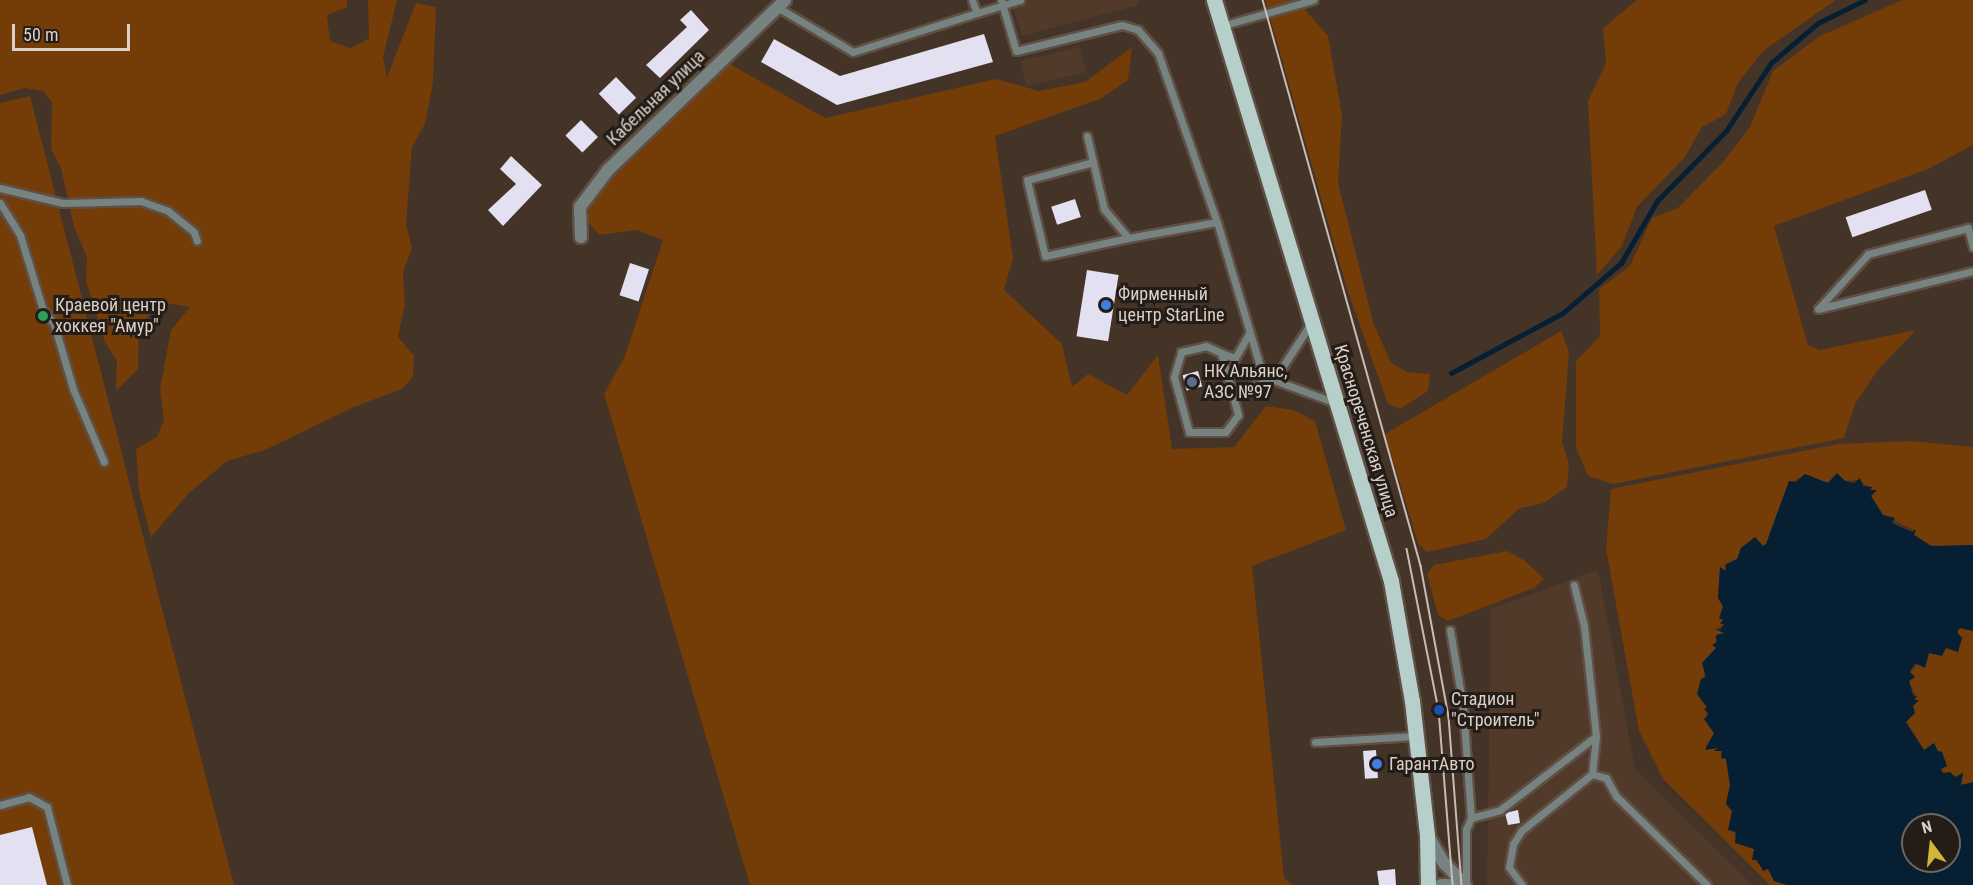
<!DOCTYPE html>
<html>
<head>
<meta charset="utf-8">
<style>
  body { margin:0 }
  #map { position:relative; width:1973px; height:885px; overflow:hidden; background:#443327; font-family:"Roboto Condensed",sans-serif }
  div>[style] { position:absolute }
  .built>* { inset:0; background:#513a2a; transform-origin:0 0 }
  .green>* { inset:0; background:#743c06 }
  .water>* { inset:0; background:#061f32 }
  .stream>* { height:4.5px; margin:-2.25px; padding:0 2.25px; transform-origin:2.25px; border-radius:2.25px; background:#061f32 }
  .building>* { inset:0; background:#e2e0f1; transform-origin:0 0 }
  .roads { filter:drop-shadow(2px 0 #5f4f44) drop-shadow(-2px 0 #5f4f44) drop-shadow(0 2px #5f4f44) drop-shadow(0 -2px #5f4f44) }
  .service>* { height:7px; margin:-3.5px; padding:0 3.5px; transform-origin:3.5px; border-radius:3.5px; background:#778381 }
  .minor>* { height:12px; margin:-6px; padding:0 6px; transform-origin:6px; border-radius:6px; background:#778381 }
  .tertiary>* { height:12px; margin:-6px; padding:0 6px; transform-origin:6px; border-radius:6px; background:#778381 }
  .primary>* { height:15px; margin:-7.5px; padding:0 7.5px; transform-origin:7.5px; border-radius:7.5px; background:#b6cfcb }
  .tram>* { height:1.5px; margin:-0.75px; padding:0 0.75px; transform-origin:0.75px; border-radius:0.75px; background:#c8bcb5 }
  .dots>* { width:16px; height:16px; translate:-50% -50%; box-sizing:border-box; border:3px solid #241d17; border-radius:50% }
  span { translate:-50% -50%; white-space:nowrap; text-align:center; line-height:1.15; -webkit-text-stroke:6px #241d17; paint-order:stroke }
  .street-label { font-size:18px; color:#dbd0c9 }
  .poi-label { font-size:18px; color:#dbd0c9 }
  .left { translate:0 -50%; text-align:left }
  .north { position:absolute; left:1901px; top:813px; width:60px; height:60px; box-sizing:border-box; background:#241d17; border:2px solid #6d655e; border-radius:50%; rotate:345deg; font-size:16px; font-weight:700; line-height:24px; text-align:center; color:#dbd0c9 }
  .north::after { content:''; display:block; margin:auto; width:21px; height:27px; background:#d0b736; clip-path:polygon(50% 0,100% 100%,50% 72%,0 100%) }
  .scale { position:absolute; left:12px; top:24px; width:118px; height:27px; box-sizing:border-box; border:3px solid #dbd0c9; border-top:0; padding-left:8px; font-size:18px; line-height:21px; white-space:nowrap; color:#dbd0c9; -webkit-text-stroke:4px #241d17; paint-order:stroke }
</style>
</head>
<body>
<div id="map">
  <div class="built">
    <div style="clip-path:polygon(1011px 0,1138px 0,1139px 5px,1022px 36px)"></div>
    <div style="left:1080px;top:47px;width:26px;height:61px;rotate:77deg"></div>
    <div style="clip-path:polygon(1598px 570px,1635px 769px,1752px 885px,1487px 885px,1491px 609px)"></div>
  </div>
  <div class="green">
    <div style="clip-path:polygon(0 0,347px 0,347px 7px,327px 15px,330px 41px,350px 48px,369px 39px,368px 0,397px 0,383px 57px,387px 77px,416px 3px,436px 7px,433px 83px,425px 124px,412px 147px,406px 224px,412px 248px,403px 272px,405px 304px,398px 337px,414px 356px,413px 377px,402px 389px,354px 407px,265px 450px,227px 461px,189px 493px,151px 537px,139px 492px,136px 449px,157px 437px,164px 420px,160px 389px,171px 330px,190px 307px,159px 302px,139px 328px,138px 369px,116px 391px,117px 361px,105px 342px,86px 281px,87px 257px,74px 227px,61px 168px,51px 149px,52px 102px,43px 91px,25px 88px,0 95px)"></div>
    <div style="clip-path:polygon(1265px 0,1297px 0,1328px 36px,1342px 115px,1338px 183px,1373px 322px,1391px 363px,1407px 372px,1430px 374px,1428px 391px,1400px 409px,1388px 404px,1347px 289px)"></div>
    <div style="clip-path:polygon(1637px 0,1836px 0,1763px 51px,1738px 83px,1726px 114px,1702px 127px,1685px 157px,1637px 207px,1622px 246px,1597px 275px,1588px 101px,1606px 63px,1603px 28px)"></div>
    <div style="clip-path:polygon(1902px 0,1973px 0,1973px 145px,1928px 169px,1774px 226px,1808px 345px,1820px 350px,1916px 330px,1877px 371px,1855px 404px,1844px 438px,1613px 484px,1588px 476px,1576px 448px,1576px 361px,1600px 336px,1599px 289px,1630px 266px,1652px 218px,1678px 208px,1723px 162px,1750px 127px,1773px 71px,1820px 36px)"></div>
    <div style="clip-path:polygon(1132px 47px,1128px 80px,1100px 99px,995px 136px,1013px 258px,1004px 290px,1062px 344px,1072px 387px,1088px 374px,1127px 395px,1158px 355px,1172px 449px,1234px 447px,1266px 406px,1293px 410px,1315px 421px,1346px 530px,1252px 566px,1284px 878px,1293px 885px,750px 885px,604px 394px,625px 356px,663px 240px,636px 230px,599px 235px,588px 222px,589px 207px,614px 171px,728px 63px,825px 118px,996px 79px,1039px 91px,1085px 82px)"></div>
    <div style="clip-path:polygon(30px 96px,141px 528px,234px 885px,0 885px,0 103px)"></div>
    <div style="clip-path:polygon(1561px 331px,1569px 352px,1562px 442px,1569px 464px,1567px 487px,1544px 503px,1520px 508px,1486px 539px,1427px 552px,1418px 543px,1385px 434px)"></div>
    <div style="clip-path:polygon(1912px 441px,1973px 447px,1973px 545px,1934px 547px,1914px 535px,1914px 530px,1883px 515px,1871px 496px,1875px 491px,1858px 480px,1845px 481px,1837px 474px,1833px 481px,1821px 483px,1805px 474px,1788px 485px,1766px 544px,1763px 546px,1755px 537px,1737px 559px,1727px 563px,1725px 572px,1720px 571px,1718px 598px,1723px 606px,1725px 624px,1716px 629px,1725px 633px,1715px 637px,1716px 647px,1705px 666px,1701px 700px,1707px 707px,1706px 721px,1714px 734px,1705px 747px,1718px 747px,1726px 759px,1730px 785px,1726px 804px,1732px 811px,1733px 832px,1738px 840px,1733px 840px,1754px 849px,1757px 863px,1768px 869px,1774px 881px,1787px 885px,1770px 885px,1663px 779px,1639px 731px,1606px 549px,1611px 489px,1838px 444px)"></div>
    <div style="clip-path:polygon(1507px 551px,1524px 560px,1544px 579px,1534px 588px,1448px 621px,1438px 615px,1427px 574px,1434px 565px)"></div>
    <div style="clip-path:polygon(1960px 628px,1973px 631px,1973px 782px,1970px 786px,1961px 784px,1963px 773px,1955px 777px,1943px 773px,1941px 769px,1947px 766px,1936px 749px,1924px 750px,1906px 722px,1916px 697px,1909px 681px,1910px 672px,1929px 653px,1946px 648px,1958px 652px,1957px 632px)"></div>
  </div>
  <div class="water">
    <div style="clip-path:polygon(evenodd,1837px 473px,1845px 481px,1854px 483px,1860px 478px,1863px 486px,1873px 487px,1869px 490px,1877px 490px,1871px 496px,1883px 515px,1895px 518px,1892px 523px,1912px 532px,1916px 529px,1914px 535px,1931px 546px,1973px 545px,1973px 631px,1960px 628px,1957px 632px,1962px 638px,1958px 652px,1946px 648px,1942px 656px,1929px 653px,1925px 668px,1915px 663px,1910px 672px,1915px 677px,1909px 681px,1913px 695px,1917px 697px,1914px 700px,1919px 700px,1913px 706px,1915px 713px,1906px 722px,1924px 750px,1934px 743px,1938px 751px,1942px 752px,1947px 766px,1941px 769px,1943px 773px,1950px 772px,1955px 777px,1963px 773px,1961px 785px,1973px 782px,1973px 885px,1787px 885px,1774px 881px,1768px 869px,1763px 871px,1757px 860px,1752px 860px,1754px 849px,1735px 843px,1736px 832px,1728px 830px,1732px 811px,1726px 804px,1730px 785px,1726px 759px,1721px 758px,1722px 751px,1714px 751px,1718px 748px,1705px 750px,1714px 733px,1704px 719px,1709px 714px,1704px 709px,1707px 707px,1697px 694px,1701px 679px,1706px 677px,1702px 663px,1716px 648px,1712px 645px,1717px 642px,1716px 635px,1724px 633px,1714px 629px,1720px 630px,1724px 624px,1720px 624px,1723px 619px,1719px 619px,1723px 606px,1718px 598px,1720px 567px,1726px 571px,1725px 565px,1737px 559px,1741px 548px,1755px 537px,1763px 546px,1766px 544px,1789px 481px,1796px 482px,1805px 474px,1828px 483px,1837px 473px,1913px 825px,1949px 825px,1949px 861px,1913px 861px,1913px 825px)"></div>
  </div>
  <div class="stream">
    <div style="left:1451px;top:373px;width:127px;rotate:-28.2deg"></div>
    <div style="left:1563px;top:313px;width:77px;rotate:-40.8deg"></div>
    <div style="left:1621px;top:263px;width:72px;rotate:-59.9deg"></div>
    <div style="left:1657px;top:201px;width:98px;rotate:-45.4deg"></div>
    <div style="left:1726px;top:131px;width:82px;rotate:-56.5deg"></div>
    <div style="left:1771px;top:63px;width:62px;rotate:-40.4deg"></div>
    <div style="left:1818px;top:23px;width:52px;rotate:-26.1deg"></div>
  </div>
  <div class="building">
    <div style="clip-path:polygon(691px 10px,709px 30px,660px 78px,646px 65px,687px 27px,680px 20px)"></div>
    <div style="clip-path:polygon(984px 34px,993px 62px,837px 105px,761px 62px,774px 39px,840px 76px)"></div>
    <div style="left:616px;top:77px;width:29px;height:24px;rotate:46deg"></div>
    <div style="left:581px;top:120px;width:24px;height:22px;rotate:45deg"></div>
    <div style="clip-path:polygon(511px 156px,542px 185px,503px 226px,488px 210px,516px 184px,500px 169px)"></div>
    <div style="left:1925px;top:190px;width:21px;height:84px;rotate:71deg"></div>
    <div style="left:1075px;top:199px;width:19px;height:25px;rotate:72deg"></div>
    <div style="left:630px;top:263px;width:20px;height:34px;rotate:18deg"></div>
    <div style="left:1087px;top:270px;width:32px;height:67px;rotate:9deg"></div>
    <div style="left:1198px;top:371px;width:16px;height:16px;rotate:75deg"></div>
    <div style="left:1376px;top:750px;width:28px;height:13px;rotate:86deg"></div>
    <div style="clip-path:polygon(1518px 810px,1520px 823px,1508px 825px,1505px 813px)"></div>
    <div style="clip-path:polygon(32px 827px,47px 885px,0 885px,0 835px)"></div>
    <div style="clip-path:polygon(1395px 869px,1396px 885px,1379px 885px,1377px 871px)"></div>
  </div>
  <div class="roads">
    <div class="service">
      <div style="left:1001px;top:0;width:53px;rotate:73.6deg"></div>
      <div style="left:1016px;top:51px;width:109px;rotate:-13.8deg"></div>
      <div style="left:1122px;top:25px;width:17px;rotate:17deg"></div>
      <div style="left:1138px;top:30px;width:30px;rotate:49deg"></div>
      <div style="left:1158px;top:53px;width:179px;rotate:70.8deg"></div>
      <div style="left:1217px;top:222px;width:168px;rotate:73.4deg"></div>
      <div style="left:777px;top:7px;width:88px;rotate:30.6deg"></div>
      <div style="left:853px;top:52px;width:130px;rotate:-17.5deg"></div>
      <div style="left:977px;top:13px;width:14px;rotate:-111deg"></div>
      <div style="left:977px;top:13px;width:45px;rotate:-16.8deg"></div>
      <div style="left:1221px;top:26px;width:96px;rotate:-15.8deg"></div>
      <div style="left:1087px;top:136px;width:75px;rotate:76.9deg"></div>
      <div style="left:1104px;top:209px;width:38px;rotate:50deg"></div>
      <div style="left:1128px;top:238px;width:90px;rotate:-10.2deg"></div>
      <div style="left:1093px;top:162px;width:68px;rotate:164.7deg"></div>
      <div style="left:1027px;top:180px;width:78px;rotate:76.7deg"></div>
      <div style="left:1045px;top:256px;width:85px;rotate:-12.2deg"></div>
      <div style="left:0;top:188px;width:65px;rotate:13.4deg"></div>
      <div style="left:63px;top:203px;width:78px;rotate:-1.5deg"></div>
      <div style="left:141px;top:201px;width:29px;rotate:20deg"></div>
      <div style="left:168px;top:211px;width:33px;rotate:39deg"></div>
      <div style="left:194px;top:232px;width:9px;rotate:72deg"></div>
      <div style="left:0;top:203px;width:38px;rotate:58deg"></div>
      <div style="left:20px;top:235px;width:78px;rotate:73deg"></div>
      <div style="left:43px;top:310px;width:18px;rotate:52deg"></div>
      <div style="left:54px;top:324px;width:68px;rotate:73.7deg"></div>
      <div style="left:73px;top:389px;width:79px;rotate:67deg"></div>
      <div style="left:1973px;top:247px;width:20px;rotate:-105deg"></div>
      <div style="left:1968px;top:228px;width:103px;rotate:165.4deg"></div>
      <div style="left:1868px;top:254px;width:74px;rotate:132.3deg"></div>
      <div style="left:1818px;top:309px;width:160px;rotate:-13.8deg"></div>
      <div style="left:1221px;top:353px;width:15px;rotate:20deg"></div>
      <div style="left:1235px;top:358px;width:30px;rotate:-60deg"></div>
      <div style="left:1274px;top:380px;width:66px;rotate:20.4deg"></div>
      <div style="left:1232px;top:392px;width:24px;rotate:75deg"></div>
      <div style="left:1238px;top:415px;width:21px;rotate:127deg"></div>
      <div style="left:1225px;top:432px;width:36px;rotate:180deg"></div>
      <div style="left:1189px;top:432px;width:57px;rotate:-105.3deg"></div>
      <div style="left:1174px;top:377px;width:26px;rotate:-74deg"></div>
      <div style="left:1181px;top:352px;width:26px;rotate:-13deg"></div>
      <div style="left:1206px;top:346px;width:17px;rotate:25deg"></div>
      <div style="left:1221px;top:353px;width:41px;rotate:74.2deg"></div>
      <div style="left:1232px;top:392px;width:44px;rotate:-15.9deg"></div>
      <div style="left:1274px;top:380px;width:68px;rotate:-57deg"></div>
      <div style="left:1574px;top:585px;width:42px;rotate:76.3deg"></div>
      <div style="left:1584px;top:626px;width:111px;rotate:83.8deg"></div>
      <div style="left:1596px;top:736px;width:38px;rotate:96deg"></div>
      <div style="left:1450px;top:630px;width:78px;rotate:80.4deg"></div>
      <div style="left:1463px;top:707px;width:111px;rotate:85.9deg"></div>
      <div style="left:1471px;top:818px;width:12px;rotate:114deg"></div>
      <div style="left:1466px;top:829px;width:56px;rotate:90deg"></div>
      <div style="left:1315px;top:742px;width:101px;rotate:-3.4deg"></div>
      <div style="left:0;top:805px;width:30px;rotate:-15deg"></div>
      <div style="left:29px;top:797px;width:21px;rotate:29deg"></div>
      <div style="left:47px;top:807px;width:81px;rotate:75.6deg"></div>
      <div style="left:1471px;top:818px;width:30px;rotate:-15deg"></div>
      <div style="left:1500px;top:810px;width:121px;rotate:-37.6deg"></div>
      <div style="left:1522px;top:885px;width:22px;rotate:-126deg"></div>
      <div style="left:1509px;top:867px;width:23px;rotate:-80deg"></div>
      <div style="left:1513px;top:844px;width:15px;rotate:-58deg"></div>
      <div style="left:1521px;top:831px;width:91px;rotate:-38.8deg"></div>
      <div style="left:1592px;top:774px;width:15px;rotate:16deg"></div>
      <div style="left:1606px;top:778px;width:21px;rotate:61deg"></div>
      <div style="left:1616px;top:796px;width:127px;rotate:44.4deg"></div>
    </div>
    <div class="minor">
      <div style="left:581px;top:237px;width:30px;rotate:-92deg"></div>
      <div style="left:580px;top:207px;width:46px;rotate:-52.9deg"></div>
      <div style="left:608px;top:170px;width:245px;rotate:-43.8deg"></div>
      <div style="left:1441px;top:885px;width:21px"></div>
    </div>
    <div class="tertiary">
      <div style="left:1427px;top:834px;width:34px;rotate:60deg"></div>
      <div style="left:1444px;top:863px;width:30px;rotate:46deg"></div>
    </div>
    <div class="primary">
      <div style="left:1214px;top:0;width:607px;rotate:73.06deg"></div>
      <div style="left:1391px;top:581px;width:122px;rotate:80.1deg"></div>
      <div style="left:1412px;top:701px;width:134px;rotate:83.6deg"></div>
      <div style="left:1427px;top:834px;width:51px;rotate:88.9deg"></div>
    </div>
  </div>
  <div class="tram">
    <div style="left:1263px;top:0;width:588px;rotate:74.4deg"></div>
    <div style="left:1421px;top:566px;width:154px;rotate:79.5deg"></div>
    <div style="left:1449px;top:717px;width:169px;rotate:85.6deg"></div>
    <div style="left:1407px;top:549px;width:164px;rotate:78.8deg"></div>
    <div style="left:1439px;top:710px;width:176px;rotate:85.4deg"></div>
  </div>
  <div class="dots">
    <div style="left:1106px;top:305px;background:#3f7fe0"></div>
    <div style="left:43px;top:316px;background:#2e9e5b"></div>
    <div style="left:1192px;top:382px;background:#5c6f8a"></div>
    <div style="left:1439px;top:710px;background:#1a4fb4"></div>
    <div style="left:1377px;top:764px;background:#3f7fe0"></div>
  </div>
  <div class="street-label">
    <span style="left:656px;top:98px;rotate:-44deg">Кабельная улица</span>
    <span style="left:1366px;top:431px;rotate:73deg">Краснореченская улица</span>
  </div>
  <div class="poi-label">
    <span class="left" style="left:1118px;top:305px">Фирменный<br>центр StarLine</span>
    <span class="left" style="left:55px;top:316px">Краевой центр<br>хоккея "Амур"</span>
    <span class="left" style="left:1204px;top:382px">НК Альянс,<br>АЗС №97</span>
    <span class="left" style="left:1451px;top:710px">Стадион<br>"Строитель"</span>
    <span class="left" style="left:1389px;top:764px">ГарантАвто</span>
  </div>
  <div class="north">N</div>
  <div class="scale">50 m</div>
</div>
</body>
</html>
